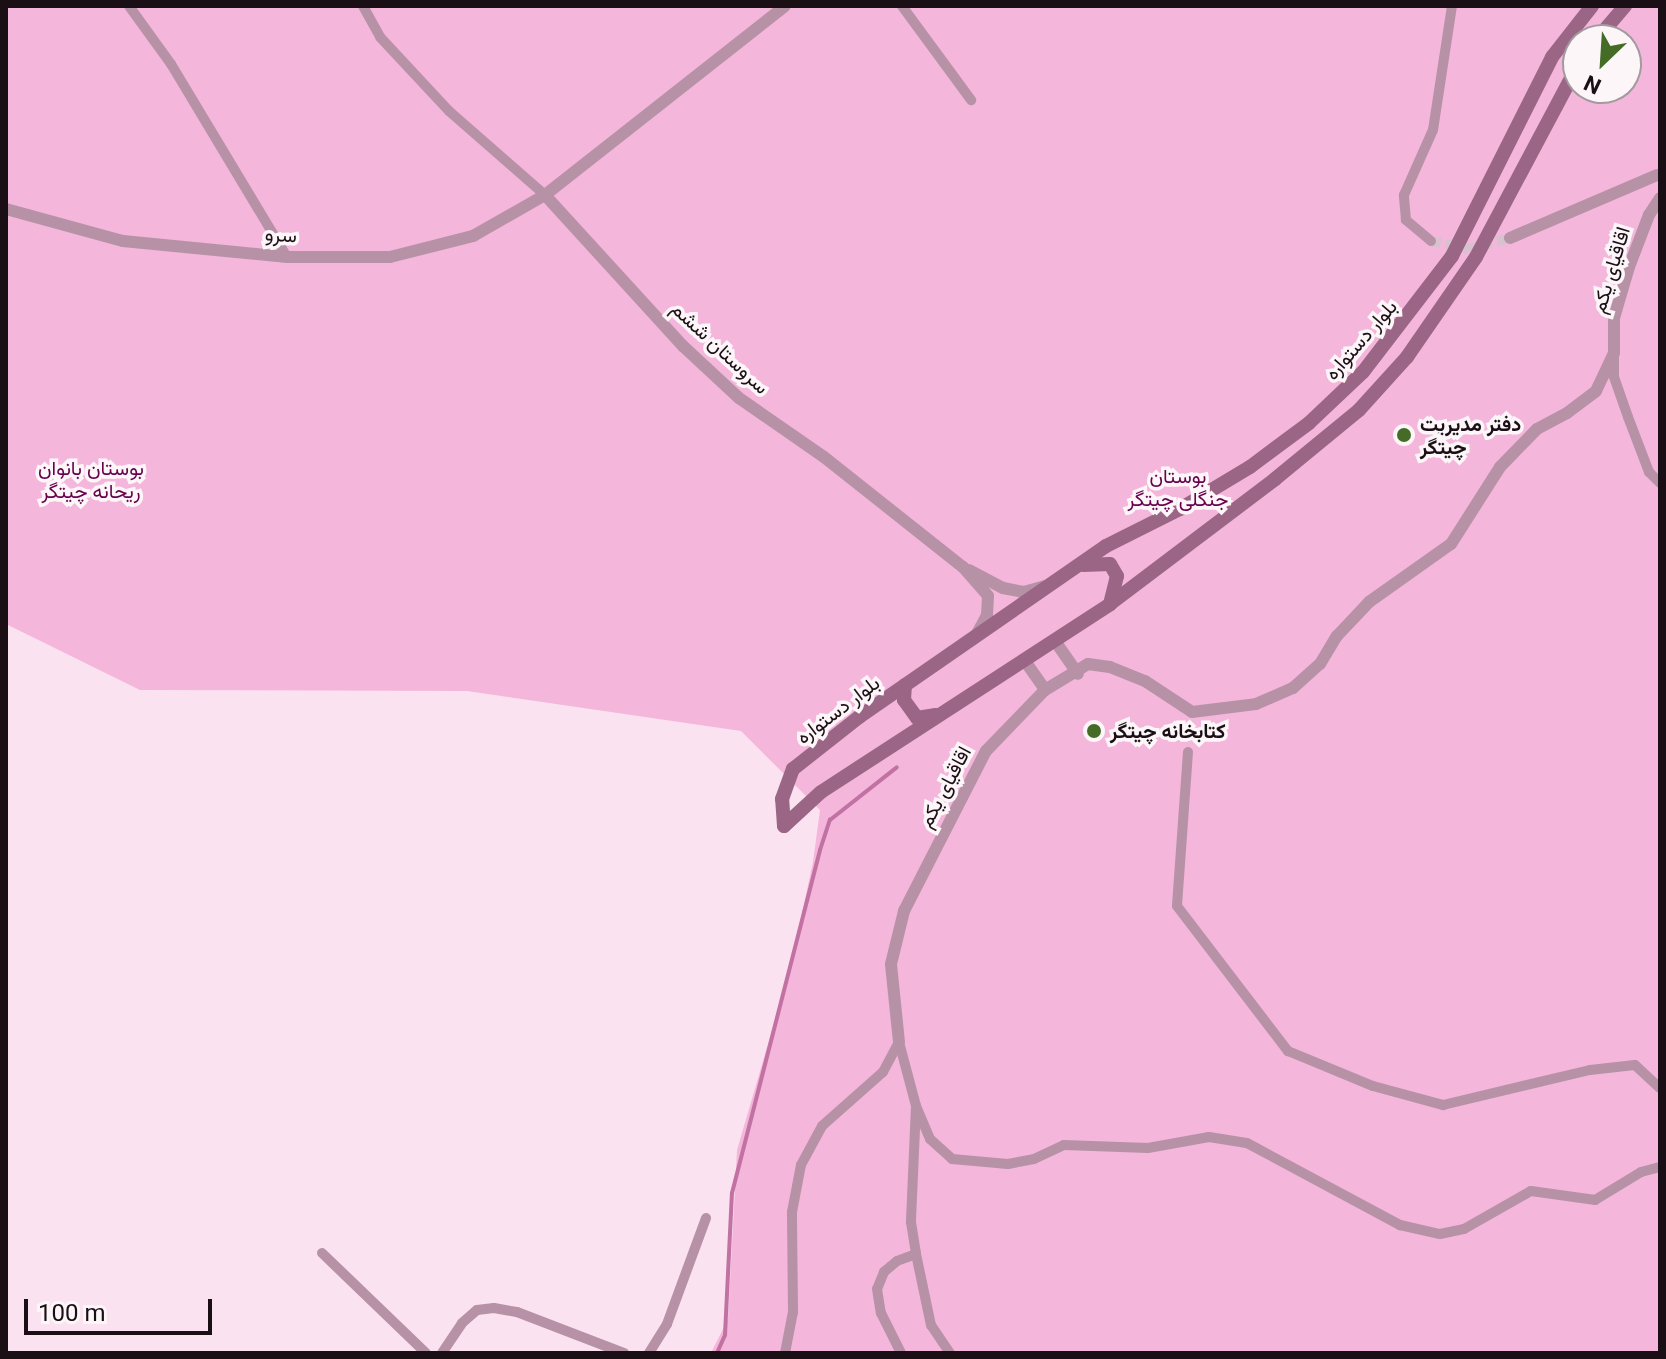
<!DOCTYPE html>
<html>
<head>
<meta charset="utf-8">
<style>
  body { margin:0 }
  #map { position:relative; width:1666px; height:1359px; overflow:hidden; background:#fbe2f0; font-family:Roboto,Vazirmatn,sans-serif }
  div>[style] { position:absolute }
  .green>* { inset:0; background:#f4b6da }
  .stream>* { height:4px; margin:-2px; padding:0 2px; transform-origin:2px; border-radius:2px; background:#c171a2 }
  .minor-tunnel>* { height:10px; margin-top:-5px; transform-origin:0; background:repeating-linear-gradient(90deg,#d9c2cf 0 10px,transparent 0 15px) }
  .minor>* { height:10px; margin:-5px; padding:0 5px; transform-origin:5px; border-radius:5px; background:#b792a7 }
  .tertiary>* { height:12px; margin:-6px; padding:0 6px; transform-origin:6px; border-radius:6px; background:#b792a7 }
  .secondary>* { height:14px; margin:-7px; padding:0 7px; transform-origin:7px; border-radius:7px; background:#9b6685 }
  .dots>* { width:22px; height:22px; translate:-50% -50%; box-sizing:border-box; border:4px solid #fcf6f9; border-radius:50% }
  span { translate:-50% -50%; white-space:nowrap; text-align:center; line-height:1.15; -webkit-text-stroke:7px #fcf6f9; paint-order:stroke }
  .street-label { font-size:20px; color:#1a0f15 }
  .poi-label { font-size:20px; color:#1a0f15; font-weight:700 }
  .left { translate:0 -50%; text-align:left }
  .park-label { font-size:20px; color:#66004b }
  .frame { position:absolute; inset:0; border:8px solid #1a0f15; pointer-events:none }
  .north { position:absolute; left:1562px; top:24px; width:80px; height:80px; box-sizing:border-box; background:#fcf6f9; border:2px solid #a29a9e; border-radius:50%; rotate:205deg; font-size:22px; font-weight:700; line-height:32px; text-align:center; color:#1a0f15 }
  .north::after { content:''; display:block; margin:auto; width:28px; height:36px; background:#456c27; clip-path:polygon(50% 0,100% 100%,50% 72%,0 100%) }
  .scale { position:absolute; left:24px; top:1299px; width:188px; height:36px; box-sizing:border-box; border:4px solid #1a0f15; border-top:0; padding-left:10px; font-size:24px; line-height:28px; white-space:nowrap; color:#1a0f15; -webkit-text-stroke:6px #fcf6f9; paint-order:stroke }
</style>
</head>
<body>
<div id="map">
  <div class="green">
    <div style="clip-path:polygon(evenodd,6px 6px,1660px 6px,1660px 1353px,711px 1353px,728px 1319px,737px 1150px,790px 969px,813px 862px,820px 810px,741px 731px,467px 691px,140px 690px,6px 624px,6px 6px,1578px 40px,1626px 40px,1626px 88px,1578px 88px,1578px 40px)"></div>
  </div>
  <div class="stream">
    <div style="left:717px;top:1353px;width:20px;rotate:-66deg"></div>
    <div style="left:725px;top:1335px;width:142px;rotate:-87.2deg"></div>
    <div style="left:732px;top:1193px;width:354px;rotate:-75.6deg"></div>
    <div style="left:820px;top:850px;width:32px;rotate:-72deg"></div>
    <div style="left:830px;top:820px;width:85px;rotate:-38.3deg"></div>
  </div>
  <div class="minor-tunnel">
    <div style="left:1431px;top:241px;width:38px;rotate:12deg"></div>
    <div style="left:1468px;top:249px;width:43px;rotate:-14.7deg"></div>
  </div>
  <div class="minor">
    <div style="left:129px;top:6px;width:72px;rotate:54.1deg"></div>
    <div style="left:171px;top:64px;width:225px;rotate:59deg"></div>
    <div style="left:363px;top:6px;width:35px;rotate:61deg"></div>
    <div style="left:380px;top:37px;width:101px;rotate:47deg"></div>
    <div style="left:449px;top:111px;width:128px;rotate:41.2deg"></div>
    <div style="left:902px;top:6px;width:117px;rotate:53.7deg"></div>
    <div style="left:1431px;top:241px;width:33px;rotate:-140deg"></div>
    <div style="left:1406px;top:220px;width:25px;rotate:-95deg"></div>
    <div style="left:1404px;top:195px;width:71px;rotate:-66deg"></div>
    <div style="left:1433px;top:130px;width:125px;rotate:-81.3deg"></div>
    <div style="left:1614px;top:356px;width:21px;rotate:90deg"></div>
    <div style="left:1614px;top:377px;width:42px;rotate:70.7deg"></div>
    <div style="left:1628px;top:417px;width:59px;rotate:69.1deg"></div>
    <div style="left:1649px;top:472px;width:16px;rotate:45deg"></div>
    <div style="left:1188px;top:752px;width:154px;rotate:94.1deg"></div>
    <div style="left:1177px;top:906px;width:183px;rotate:52.6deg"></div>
    <div style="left:1288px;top:1051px;width:92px;rotate:22.4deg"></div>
    <div style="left:1373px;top:1086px;width:73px;rotate:15.2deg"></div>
    <div style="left:1443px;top:1105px;width:151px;rotate:-13.4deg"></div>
    <div style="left:1590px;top:1070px;width:45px;rotate:-6.3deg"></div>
    <div style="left:1635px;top:1065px;width:34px;rotate:43deg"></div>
    <div style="left:899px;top:1042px;width:66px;rotate:75.1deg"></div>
    <div style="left:916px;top:1106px;width:116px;rotate:92.5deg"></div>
    <div style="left:911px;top:1222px;width:32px;rotate:81deg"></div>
    <div style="left:916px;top:1254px;width:20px;rotate:160deg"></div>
    <div style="left:897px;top:1261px;width:17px;rotate:140deg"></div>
    <div style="left:884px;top:1272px;width:18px;rotate:112deg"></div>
    <div style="left:877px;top:1289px;width:24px;rotate:81deg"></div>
    <div style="left:881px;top:1313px;width:45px;rotate:63.4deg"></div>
    <div style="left:916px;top:1106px;width:36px;rotate:67deg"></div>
    <div style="left:930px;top:1139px;width:30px;rotate:42deg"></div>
    <div style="left:952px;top:1159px;width:56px;rotate:5.1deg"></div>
    <div style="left:1008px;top:1164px;width:26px;rotate:-11deg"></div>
    <div style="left:1034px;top:1159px;width:33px;rotate:-25deg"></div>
    <div style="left:1064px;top:1145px;width:84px;rotate:2deg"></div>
    <div style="left:1148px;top:1148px;width:62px;rotate:-10.2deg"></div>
    <div style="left:1209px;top:1137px;width:38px;rotate:9deg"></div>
    <div style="left:1247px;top:1143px;width:174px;rotate:28.2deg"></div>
    <div style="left:1400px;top:1225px;width:41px;rotate:12.7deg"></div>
    <div style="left:1440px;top:1234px;width:25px;rotate:-12deg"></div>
    <div style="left:1464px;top:1229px;width:77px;rotate:-29.6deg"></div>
    <div style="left:1531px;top:1191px;width:65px;rotate:8deg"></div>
    <div style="left:1595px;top:1200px;width:54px;rotate:-31.3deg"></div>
    <div style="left:1641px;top:1172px;width:20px;rotate:-15deg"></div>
    <div style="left:322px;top:1253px;width:144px;rotate:43.9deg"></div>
    <div style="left:916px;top:1254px;width:73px;rotate:78.1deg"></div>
    <div style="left:931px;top:1325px;width:34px;rotate:56deg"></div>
    <div style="left:442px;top:1353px;width:36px;rotate:-56deg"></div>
    <div style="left:462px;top:1323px;width:20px;rotate:-41deg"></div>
    <div style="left:477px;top:1310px;width:17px;rotate:-7deg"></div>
    <div style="left:494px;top:1308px;width:23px;rotate:10deg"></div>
    <div style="left:517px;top:1312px;width:115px;rotate:21deg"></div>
    <div style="left:649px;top:1353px;width:34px;rotate:-58deg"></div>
    <div style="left:667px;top:1324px;width:113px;rotate:-69.8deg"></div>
    <div style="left:785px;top:1353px;width:42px;rotate:-79deg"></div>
    <div style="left:793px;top:1312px;width:100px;rotate:-90.6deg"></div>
    <div style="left:792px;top:1212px;width:48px;rotate:-79.2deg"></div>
    <div style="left:801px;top:1165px;width:44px;rotate:-61.7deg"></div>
    <div style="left:822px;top:1126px;width:81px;rotate:-41.5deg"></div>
    <div style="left:883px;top:1072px;width:34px;rotate:-62deg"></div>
  </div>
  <div class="tertiary">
    <div style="left:545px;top:195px;width:205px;rotate:47.6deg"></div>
    <div style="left:683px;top:346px;width:76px;rotate:42.9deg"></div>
    <div style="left:739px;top:398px;width:103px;rotate:34.8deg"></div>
    <div style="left:824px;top:457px;width:177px;rotate:38.4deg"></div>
    <div style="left:963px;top:567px;width:38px;rotate:49deg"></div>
    <div style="left:988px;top:596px;width:19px;rotate:93deg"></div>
    <div style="left:987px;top:615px;width:21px;rotate:118deg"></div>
    <div style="left:6px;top:209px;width:121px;rotate:15.3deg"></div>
    <div style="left:123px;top:241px;width:165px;rotate:5.6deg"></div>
    <div style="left:287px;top:257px;width:103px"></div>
    <div style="left:390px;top:257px;width:86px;rotate:-14.2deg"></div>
    <div style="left:473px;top:236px;width:83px;rotate:-29.7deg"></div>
    <div style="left:545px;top:195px;width:305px;rotate:-38.2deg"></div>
    <div style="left:1510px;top:238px;width:160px;rotate:-23.2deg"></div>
    <div style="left:969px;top:570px;width:38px;rotate:28deg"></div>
    <div style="left:1003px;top:588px;width:21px;rotate:11deg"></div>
    <div style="left:1024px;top:592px;width:22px;rotate:-16deg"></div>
    <div style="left:1055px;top:641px;width:40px;rotate:55.1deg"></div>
    <div style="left:1025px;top:661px;width:35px;rotate:55deg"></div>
    <div style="left:899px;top:1042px;width:78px;rotate:-95.9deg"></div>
    <div style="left:891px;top:964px;width:55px;rotate:-76.2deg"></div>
    <div style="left:904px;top:911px;width:180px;rotate:-62.9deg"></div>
    <div style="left:986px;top:751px;width:85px;rotate:-46deg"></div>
    <div style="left:1045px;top:690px;width:50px;rotate:-31.2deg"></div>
    <div style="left:1088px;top:664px;width:22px;rotate:8deg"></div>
    <div style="left:1110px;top:667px;width:38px;rotate:22deg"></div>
    <div style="left:1145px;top:681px;width:56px;rotate:33.4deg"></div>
    <div style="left:1192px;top:712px;width:64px;rotate:-7.1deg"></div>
    <div style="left:1256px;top:704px;width:40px;rotate:-23.4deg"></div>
    <div style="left:1293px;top:688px;width:36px;rotate:-42deg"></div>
    <div style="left:1320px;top:664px;width:33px;rotate:-59deg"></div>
    <div style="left:1337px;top:636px;width:47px;rotate:-46.7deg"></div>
    <div style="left:1369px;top:602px;width:100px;rotate:-35.3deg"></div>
    <div style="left:1451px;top:544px;width:91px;rotate:-57.5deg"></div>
    <div style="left:1500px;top:467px;width:53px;rotate:-45.8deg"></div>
    <div style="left:1537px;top:429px;width:34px;rotate:-28deg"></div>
    <div style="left:1567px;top:413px;width:36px;rotate:-37deg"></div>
    <div style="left:1596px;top:391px;width:42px;rotate:-64.7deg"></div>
    <div style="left:1614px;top:353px;width:35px;rotate:-90deg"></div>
    <div style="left:1614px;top:318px;width:53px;rotate:-73.6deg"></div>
    <div style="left:1629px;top:267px;width:56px;rotate:-69deg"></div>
    <div style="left:1649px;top:215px;width:20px;rotate:-57deg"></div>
  </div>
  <div class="secondary">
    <div style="left:1596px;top:40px;width:45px;rotate:-49.5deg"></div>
    <div style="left:1083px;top:565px;width:27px;rotate:-2deg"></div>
    <div style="left:1110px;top:564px;width:14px;rotate:60deg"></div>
    <div style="left:1117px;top:576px;width:29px;rotate:104deg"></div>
    <div style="left:905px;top:685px;width:15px;rotate:94deg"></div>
    <div style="left:904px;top:700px;width:22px;rotate:54deg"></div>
    <div style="left:917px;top:718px;width:19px;rotate:-9deg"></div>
    <div style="left:784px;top:826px;width:27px;rotate:-94deg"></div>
    <div style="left:782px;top:799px;width:32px;rotate:-70deg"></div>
    <div style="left:793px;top:769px;width:84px;rotate:-38.2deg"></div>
    <div style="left:859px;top:717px;width:300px;rotate:-34.7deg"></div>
    <div style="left:1106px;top:546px;width:83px;rotate:-26.6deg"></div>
    <div style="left:1180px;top:509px;width:82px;rotate:-31deg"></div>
    <div style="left:1250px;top:467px;width:74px;rotate:-36.7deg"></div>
    <div style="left:1309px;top:423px;width:74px;rotate:-43.4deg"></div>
    <div style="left:1363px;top:372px;width:146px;rotate:-52.5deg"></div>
    <div style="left:1452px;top:256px;width:223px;rotate:-63.3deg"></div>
    <div style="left:1552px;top:57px;width:65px;rotate:-51.9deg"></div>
    <div style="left:784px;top:826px;width:50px;rotate:-42.6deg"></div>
    <div style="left:821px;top:792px;width:345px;rotate:-33deg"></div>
    <div style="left:1110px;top:604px;width:207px;rotate:-37.1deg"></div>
    <div style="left:1275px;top:479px;width:109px;rotate:-39.4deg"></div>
    <div style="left:1359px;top:410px;width:72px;rotate:-47.8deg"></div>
    <div style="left:1407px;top:357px;width:121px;rotate:-55.4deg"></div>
    <div style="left:1476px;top:257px;width:217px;rotate:-62deg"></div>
  </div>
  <div class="dots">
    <div style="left:1404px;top:435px;background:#456c27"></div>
    <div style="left:1094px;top:731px;background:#456c27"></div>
  </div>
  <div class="street-label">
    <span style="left:281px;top:235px;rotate:4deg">سرو</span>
    <span style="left:1611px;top:270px;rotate:-73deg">اقاقیای یکم</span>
    <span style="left:1361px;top:340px;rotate:-49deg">بلوار دستواره</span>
    <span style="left:720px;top:348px;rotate:43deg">سروستان ششم</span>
    <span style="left:838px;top:710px;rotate:-37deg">بلوار دستواره</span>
    <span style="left:945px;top:787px;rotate:-62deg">اقاقیای یکم</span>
  </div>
  <div class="poi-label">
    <span class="left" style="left:1420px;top:436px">دفتر مدیریت<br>چیتگر</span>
    <span class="left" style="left:1110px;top:731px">کتابخانه چیتگر</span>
  </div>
  <div class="park-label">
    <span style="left:91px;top:480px">بوستان بانوان<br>ریحانه چیتگر</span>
    <span style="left:1178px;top:488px">بوستان<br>جنگلی چیتگر</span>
  </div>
  <div class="frame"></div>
  <div class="north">N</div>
  <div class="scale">100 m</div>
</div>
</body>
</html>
